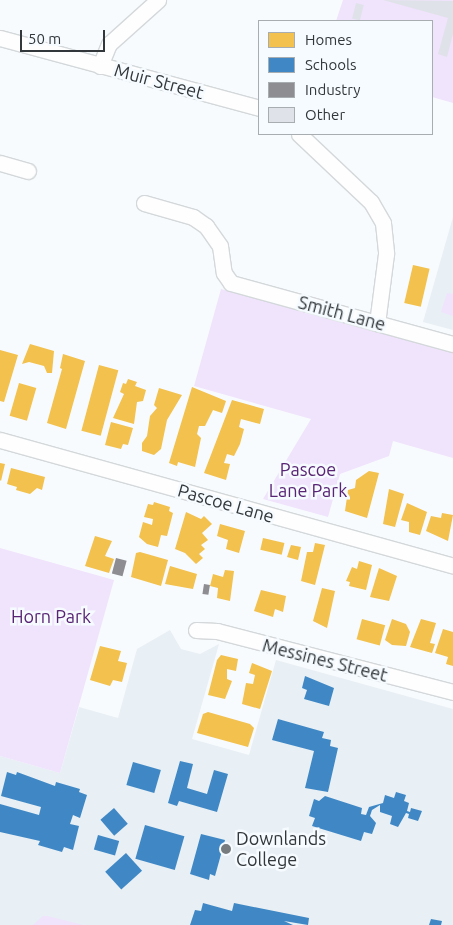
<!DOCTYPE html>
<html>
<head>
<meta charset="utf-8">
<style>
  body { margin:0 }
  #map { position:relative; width:453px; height:925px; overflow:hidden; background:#f8fbfd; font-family:Ubuntu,sans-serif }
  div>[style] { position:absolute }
  .built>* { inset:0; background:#e8eff5 }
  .green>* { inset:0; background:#f0e3fc }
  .homes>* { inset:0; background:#f2c14e; transform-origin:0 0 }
  .schools>* { inset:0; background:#3f88c5; transform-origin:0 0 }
  .industry>* { inset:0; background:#8d8d92; transform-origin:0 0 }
  .building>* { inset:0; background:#e0e2e9; transform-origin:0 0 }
  .roads { filter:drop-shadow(1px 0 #d4d8da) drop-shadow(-1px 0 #d4d8da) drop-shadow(0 1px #d4d8da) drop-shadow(0 -1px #d4d8da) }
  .minor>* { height:15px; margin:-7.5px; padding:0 7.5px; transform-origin:7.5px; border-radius:7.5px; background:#fefeff }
  .dots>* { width:14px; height:14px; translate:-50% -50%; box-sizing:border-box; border:2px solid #f6fbff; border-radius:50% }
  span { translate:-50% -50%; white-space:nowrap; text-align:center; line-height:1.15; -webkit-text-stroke:5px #f6fbff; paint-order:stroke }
  .street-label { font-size:18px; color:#32373b }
  .park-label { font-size:18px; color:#592474 }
  .poi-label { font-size:18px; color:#32373b }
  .left { translate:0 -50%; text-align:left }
  .legend { position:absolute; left:258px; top:20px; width:175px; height:115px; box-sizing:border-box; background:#f6fbff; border:1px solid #a8adb1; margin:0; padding:6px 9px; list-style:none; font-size:15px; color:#32373b }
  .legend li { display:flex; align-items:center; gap:10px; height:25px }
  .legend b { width:25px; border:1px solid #a8adb1 }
  .scale { position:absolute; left:20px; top:30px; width:85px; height:22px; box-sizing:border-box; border:2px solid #32373b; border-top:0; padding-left:6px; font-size:15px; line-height:18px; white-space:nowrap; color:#32373b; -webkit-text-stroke:4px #f6fbff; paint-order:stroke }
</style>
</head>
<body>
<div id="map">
  <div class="built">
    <div style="clip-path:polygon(453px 217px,453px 330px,423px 322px)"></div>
    <div style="clip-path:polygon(170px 630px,181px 649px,200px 654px,219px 644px,192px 739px,249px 755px,276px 660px,453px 709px,453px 925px,0 925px,0 756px,60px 773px,79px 707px,118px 718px,137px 649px)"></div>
  </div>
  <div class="green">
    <div style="clip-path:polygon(343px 0,453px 0,453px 103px,432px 97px,432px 21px,336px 21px)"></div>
    <div style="clip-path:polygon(221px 289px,453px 353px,453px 458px,393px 441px,389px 456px,340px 474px,328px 517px,263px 499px,311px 419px,194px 386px)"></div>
    <div style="clip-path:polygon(447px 293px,453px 294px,453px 316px,441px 312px)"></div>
    <div style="clip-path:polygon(0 548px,114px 580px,60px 773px,0 756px)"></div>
    <div style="clip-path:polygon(43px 916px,47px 916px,83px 925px,33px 925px)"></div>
  </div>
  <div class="homes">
    <div style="left:413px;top:265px;width:17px;height:39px;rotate:13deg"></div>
    <div style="clip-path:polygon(30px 344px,54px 351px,52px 373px,47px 373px,44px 366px,29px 362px,22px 364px)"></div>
    <div style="clip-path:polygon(0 350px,18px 355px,4px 402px,0 401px)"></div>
    <div style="clip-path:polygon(63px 354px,85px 361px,66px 429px,47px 423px,62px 369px,60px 368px)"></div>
    <div style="left:99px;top:365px;width:20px;height:68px;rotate:15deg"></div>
    <div style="clip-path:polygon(128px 379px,137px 382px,135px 386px,146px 390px,143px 401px,137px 402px,134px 424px,113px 418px,124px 394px,120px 392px,123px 383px,126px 384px)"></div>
    <div style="left:19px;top:383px;width:18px;height:34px;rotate:16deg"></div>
    <div style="clip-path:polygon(192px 387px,226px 401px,222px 413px,213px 410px,205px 426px,199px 426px,197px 434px,201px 438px,195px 467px,178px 462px,177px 466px,169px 463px)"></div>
    <div style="clip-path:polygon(159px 388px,182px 395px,167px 420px,161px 449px,154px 455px,142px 451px,142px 443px,147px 436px,150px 416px,157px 408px,154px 405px)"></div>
    <div style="clip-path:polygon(232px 400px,264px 409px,260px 424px,241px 419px,239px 427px,244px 429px,240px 444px,234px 456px,227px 454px,224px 463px,230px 464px,226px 480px,204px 473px)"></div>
    <div style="clip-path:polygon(111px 422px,133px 428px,128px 445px,123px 444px,121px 449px,105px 445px)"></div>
    <div style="clip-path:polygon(0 463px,5px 464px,1px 481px,0 480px)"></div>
    <div style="clip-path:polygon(11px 468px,45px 477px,42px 490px,37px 488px,30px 494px,16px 490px,17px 487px,7px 484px)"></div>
    <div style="clip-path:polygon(369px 471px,379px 473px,367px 518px,345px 511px,348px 490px,355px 488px,356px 480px)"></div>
    <div style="clip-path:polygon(389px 489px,404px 494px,395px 527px,383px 524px)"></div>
    <div style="clip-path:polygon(154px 502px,170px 507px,169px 511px,173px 513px,167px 536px,161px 535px,158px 547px,147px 544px,139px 537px,143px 522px,152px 525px,153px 519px,144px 517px,148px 504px,153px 505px)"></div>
    <div style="clip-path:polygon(407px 503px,427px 512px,420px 535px,409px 532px,409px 522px,401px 520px)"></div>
    <div style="clip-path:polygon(186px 512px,201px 519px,204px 516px,212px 524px,202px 533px,208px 540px,201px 545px,205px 549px,199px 554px,203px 558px,196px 564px,185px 553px,175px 549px)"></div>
    <div style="clip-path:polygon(442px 513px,453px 515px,448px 541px,426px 531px,431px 516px,441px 518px)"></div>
    <div style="clip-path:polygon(220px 524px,245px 531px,239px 553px,226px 549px,228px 540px,217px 536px)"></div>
    <div style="clip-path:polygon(95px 536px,112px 541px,105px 556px,114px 559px,109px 573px,85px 566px)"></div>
    <div style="left:263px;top:538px;width:22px;height:12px;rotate:13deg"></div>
    <div style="clip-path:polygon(315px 543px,325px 545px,315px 585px,301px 581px,307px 552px,313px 552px)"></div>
    <div style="clip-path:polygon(291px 545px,301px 547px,298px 560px,287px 557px)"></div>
    <div style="clip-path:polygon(140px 552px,168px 560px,161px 586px,131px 577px,136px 553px)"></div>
    <div style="clip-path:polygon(359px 561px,372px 565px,366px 590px,349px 586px,350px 582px,346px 581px,352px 567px,357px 569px)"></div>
    <div style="clip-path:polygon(170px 566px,197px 574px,193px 589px,165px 584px)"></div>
    <div style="clip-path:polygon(379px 568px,397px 576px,389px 601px,370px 597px)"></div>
    <div style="clip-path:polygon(225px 570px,234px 571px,230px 601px,217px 598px,218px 588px,210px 586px,213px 574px,223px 577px)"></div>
    <div style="clip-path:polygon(322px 588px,335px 591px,327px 628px,313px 621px)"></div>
    <div style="clip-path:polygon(261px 590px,286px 596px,283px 612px,275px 609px,273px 617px,254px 611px)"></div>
    <div style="left:362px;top:619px;width:24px;height:21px;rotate:15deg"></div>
    <div style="clip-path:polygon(392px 619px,406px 624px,410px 632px,406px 646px,392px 645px,385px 640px)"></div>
    <div style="clip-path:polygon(421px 619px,436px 623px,430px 643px,435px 644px,432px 653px,410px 647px)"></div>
    <div style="clip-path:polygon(443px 629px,453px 632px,453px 666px,446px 664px,448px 657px,435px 653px)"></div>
    <div style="clip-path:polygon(100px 646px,121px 651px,118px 661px,127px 663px,122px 682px,113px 680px,110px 686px,90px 680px)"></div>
    <div style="clip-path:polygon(221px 655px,238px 659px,236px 671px,227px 669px,227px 679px,232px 681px,225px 699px,208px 695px,217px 660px)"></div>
    <div style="clip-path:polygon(252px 663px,272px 671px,260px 709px,242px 704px,246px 683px,253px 684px,255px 675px,249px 673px)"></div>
    <div style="clip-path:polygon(208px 712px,250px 724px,254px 728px,248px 747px,197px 733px,203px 714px)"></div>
  </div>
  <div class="schools">
    <div style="clip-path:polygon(305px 676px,334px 688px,329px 706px,304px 699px,307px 690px,302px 688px)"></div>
    <div style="clip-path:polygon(278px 719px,324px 732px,322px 738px,331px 740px,330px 746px,338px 748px,328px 792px,305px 788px,314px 751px,272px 740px)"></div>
    <div style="clip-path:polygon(180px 761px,193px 764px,187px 788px,207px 794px,214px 770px,228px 774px,217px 812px,179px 801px,177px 806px,168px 803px)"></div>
    <div style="left:133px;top:762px;width:29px;height:24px;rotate:16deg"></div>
    <div style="clip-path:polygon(7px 772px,16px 775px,17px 772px,55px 786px,56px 782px,80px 789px,79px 792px,87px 795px,80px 818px,73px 815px,70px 824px,79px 826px,73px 850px,64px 847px,62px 852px,38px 845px,40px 841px,0 832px,0 804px,39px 815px,41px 807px,1px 796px)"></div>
    <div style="clip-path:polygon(396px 792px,406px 795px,404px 801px,409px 803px,407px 811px,410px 812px,411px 808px,422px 811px,418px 821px,408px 818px,409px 814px,406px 813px,398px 827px,390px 824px,392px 816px,380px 812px,380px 805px,372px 810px,370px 816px,376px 823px,372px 834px,364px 832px,361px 841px,312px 826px,315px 818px,309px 816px,314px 799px,319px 801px,325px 796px,362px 808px,361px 814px,366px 815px,369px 807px,383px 803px,385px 795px,394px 798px)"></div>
    <div style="left:114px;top:808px;width:21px;height:18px;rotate:49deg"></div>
    <div style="left:145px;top:825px;width:41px;height:35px;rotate:16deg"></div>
    <div style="clip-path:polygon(201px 834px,225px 840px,215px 876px,210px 874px,209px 880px,190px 874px)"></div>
    <div style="left:98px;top:835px;width:22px;height:15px;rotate:16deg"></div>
    <div style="left:126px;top:853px;width:24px;height:28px;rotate:48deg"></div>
    <div style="clip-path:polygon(203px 903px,232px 911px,234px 903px,309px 918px,308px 925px,284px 921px,293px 925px,190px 925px,195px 910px,201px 911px)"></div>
    <div style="clip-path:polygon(431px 919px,442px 921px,441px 925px,429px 925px)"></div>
  </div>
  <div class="industry">
    <div style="left:116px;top:558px;width:11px;height:16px;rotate:15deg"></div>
    <div style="left:204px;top:584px;width:6px;height:10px;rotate:9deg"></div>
  </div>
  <div class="building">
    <div style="clip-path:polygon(383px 0,453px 1px,453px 34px,447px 57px,438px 54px,448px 18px)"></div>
    <div style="left:356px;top:3px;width:8px;height:16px;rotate:14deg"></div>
  </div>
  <div class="roads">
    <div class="minor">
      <div style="left:0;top:38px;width:268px;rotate:15.1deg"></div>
      <div style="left:100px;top:66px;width:24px;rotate:-68deg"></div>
      <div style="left:109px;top:44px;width:66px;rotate:-41.9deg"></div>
      <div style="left:299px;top:134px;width:99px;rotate:43.4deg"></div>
      <div style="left:371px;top:202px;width:24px;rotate:60deg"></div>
      <div style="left:383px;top:223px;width:31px;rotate:84deg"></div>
      <div style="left:386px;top:254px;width:70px;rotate:97.4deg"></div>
      <div style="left:0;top:163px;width:29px;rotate:16deg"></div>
      <div style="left:144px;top:203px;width:51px;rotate:15.9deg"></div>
      <div style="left:193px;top:217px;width:16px;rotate:35deg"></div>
      <div style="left:206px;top:226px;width:24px;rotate:55deg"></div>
      <div style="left:220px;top:246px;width:27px;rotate:82deg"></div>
      <div style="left:224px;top:273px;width:12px;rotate:55deg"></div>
      <div style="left:231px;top:283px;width:230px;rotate:15.4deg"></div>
      <div style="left:0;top:440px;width:470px;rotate:15.5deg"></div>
      <div style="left:196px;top:630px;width:21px;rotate:3deg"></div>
      <div style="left:217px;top:631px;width:244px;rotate:14.5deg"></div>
    </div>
  </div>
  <div class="dots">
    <div style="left:226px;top:849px;background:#777c7f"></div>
  </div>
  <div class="street-label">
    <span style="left:159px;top:81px;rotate:15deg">Muir Street</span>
    <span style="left:342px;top:313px;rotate:15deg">Smith Lane</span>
    <span style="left:226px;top:503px;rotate:16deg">Pascoe Lane</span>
    <span style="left:325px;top:660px;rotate:14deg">Messines Street</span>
  </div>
  <div class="park-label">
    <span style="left:308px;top:480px">Pascoe<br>Lane Park</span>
    <span style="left:51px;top:616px">Horn Park</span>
  </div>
  <div class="poi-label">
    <span class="left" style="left:236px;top:849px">Downlands<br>College</span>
  </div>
  <ul class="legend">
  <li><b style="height:14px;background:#f2c14e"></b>Homes</li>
  <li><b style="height:14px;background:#3f88c5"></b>Schools</li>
  <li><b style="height:14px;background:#8d8d92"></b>Industry</li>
  <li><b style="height:14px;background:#e0e2e9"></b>Other</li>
  </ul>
  <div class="scale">50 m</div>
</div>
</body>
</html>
